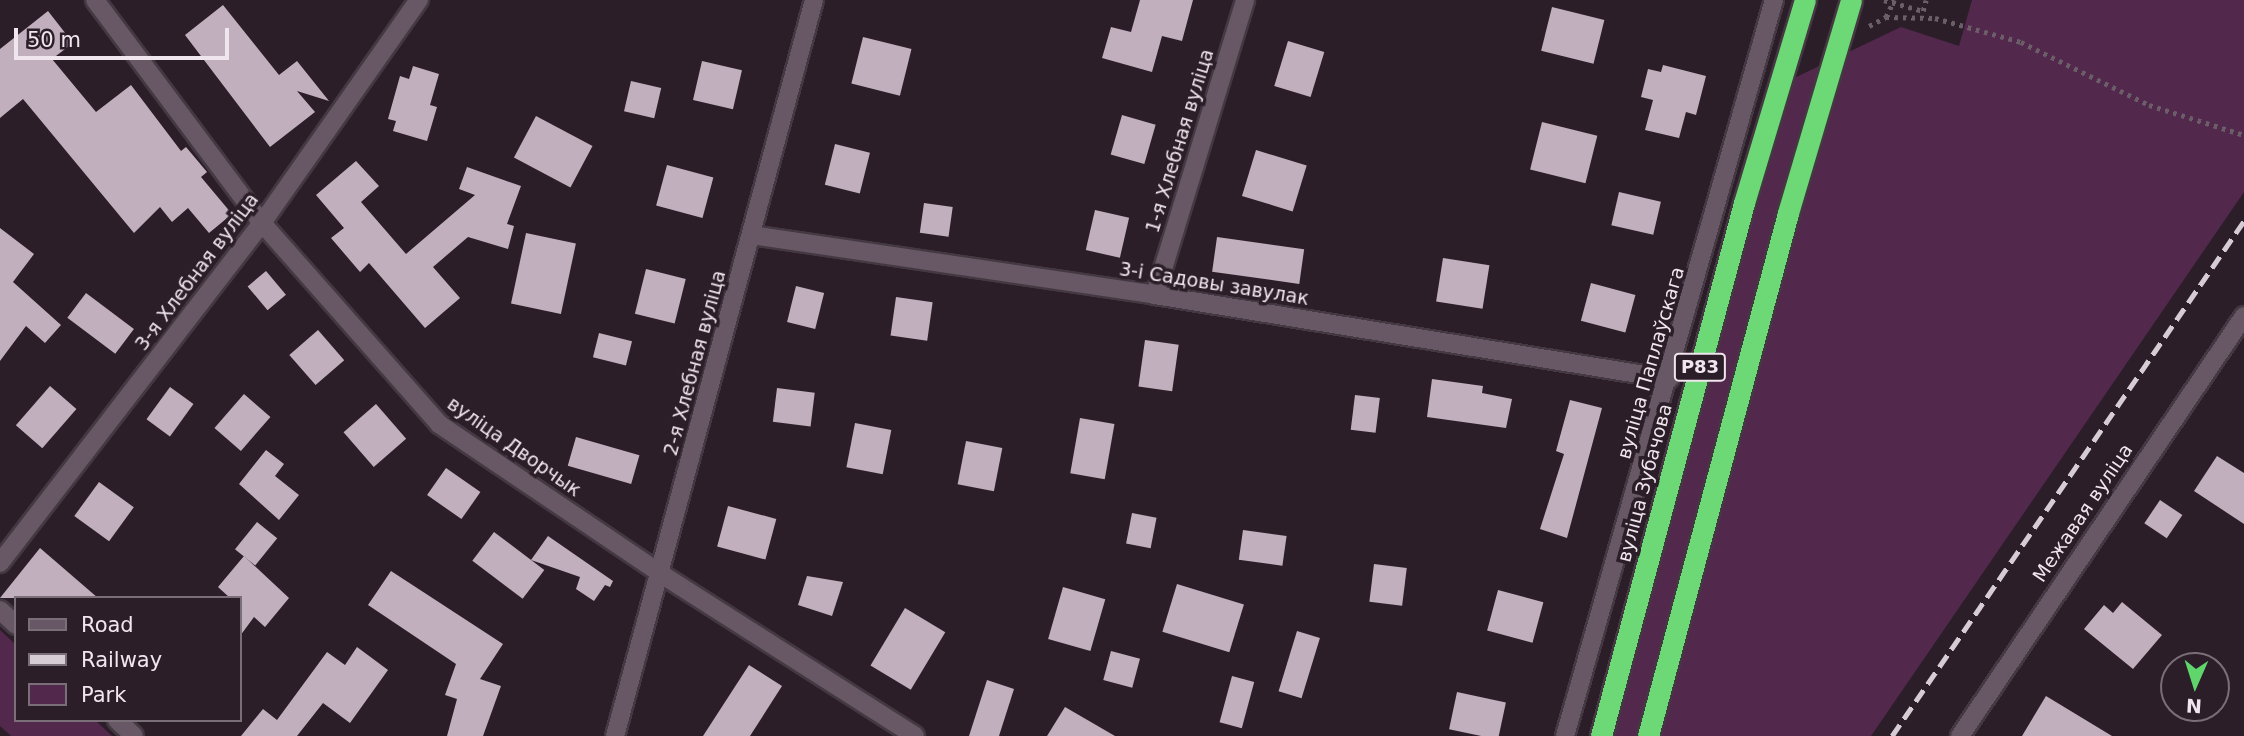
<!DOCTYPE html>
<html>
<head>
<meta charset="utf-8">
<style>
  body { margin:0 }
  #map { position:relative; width:2244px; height:736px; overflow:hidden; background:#2c1e29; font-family:"DejaVu Sans",sans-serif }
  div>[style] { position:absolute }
  .green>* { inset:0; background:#52284c }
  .building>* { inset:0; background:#c1afbe; transform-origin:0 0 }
  .path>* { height:4.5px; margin-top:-2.25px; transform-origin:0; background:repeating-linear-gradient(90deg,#6b5e68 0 3.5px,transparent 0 8.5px) }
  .roads { filter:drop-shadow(2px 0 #443942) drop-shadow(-2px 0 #443942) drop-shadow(0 2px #443942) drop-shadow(0 -2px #443942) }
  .street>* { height:18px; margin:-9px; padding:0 9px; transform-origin:9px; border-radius:9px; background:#685865 }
  .rail>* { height:5px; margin-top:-2.5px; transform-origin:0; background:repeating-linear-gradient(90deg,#d6ccd4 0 14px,transparent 0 21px) }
  .bridges { filter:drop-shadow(2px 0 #443942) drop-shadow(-2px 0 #443942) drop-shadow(0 2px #443942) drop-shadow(0 -2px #443942) }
  .highway-bridge>* { height:21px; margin:-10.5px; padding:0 10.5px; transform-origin:10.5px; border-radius:10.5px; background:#6cd976 }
  span { translate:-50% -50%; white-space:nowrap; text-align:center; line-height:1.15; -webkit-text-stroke:7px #2c1e29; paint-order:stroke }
  .shield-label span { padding:2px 5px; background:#2c1e29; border:2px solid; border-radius:5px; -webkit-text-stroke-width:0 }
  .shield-label { font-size:18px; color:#f0e6ee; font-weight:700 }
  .street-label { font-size:19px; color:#f0e6ee }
  .legend { position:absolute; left:14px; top:596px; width:228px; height:126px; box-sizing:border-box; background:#2c1e29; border:2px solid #7a6e78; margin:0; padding:9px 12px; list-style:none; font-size:21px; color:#f0e6ee }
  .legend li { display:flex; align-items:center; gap:14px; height:35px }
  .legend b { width:35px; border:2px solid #7a6e78 }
  .north { position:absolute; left:2160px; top:652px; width:70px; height:70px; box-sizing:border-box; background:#2c1e29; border:2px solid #7a6e78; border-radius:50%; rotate:183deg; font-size:19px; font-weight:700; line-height:28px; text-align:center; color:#f0e6ee }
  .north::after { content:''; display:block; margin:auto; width:24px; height:32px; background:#5fd56b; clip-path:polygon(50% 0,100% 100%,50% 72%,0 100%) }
  .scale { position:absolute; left:14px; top:28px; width:215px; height:32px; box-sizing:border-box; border:4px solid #f0e6ee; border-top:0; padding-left:9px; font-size:21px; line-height:24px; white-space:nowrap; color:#f0e6ee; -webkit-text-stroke:5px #2c1e29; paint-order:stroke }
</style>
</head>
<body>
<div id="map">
  <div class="green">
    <div style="clip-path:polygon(1972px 0,2244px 0,2244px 192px,1871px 736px,1610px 736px,1790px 80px,1901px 27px,1959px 46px)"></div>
    <div style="clip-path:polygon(0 630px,16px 645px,16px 720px,95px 720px,112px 736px,11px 736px,0 726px)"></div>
  </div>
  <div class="building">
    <div style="clip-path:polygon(1140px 0,1193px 0,1182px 41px,1162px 36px,1152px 72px,1102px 58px,1111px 27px,1131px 32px)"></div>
    <div style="clip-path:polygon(223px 5px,279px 75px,297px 61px,329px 101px,297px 91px,315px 112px,270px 147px,185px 35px)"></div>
    <div style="left:1552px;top:7px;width:54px;height:45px;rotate:14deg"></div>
    <div style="clip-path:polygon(48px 11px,73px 43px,52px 59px,96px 112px,131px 85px,181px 151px,186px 147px,207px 172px,201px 177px,232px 214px,209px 233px,188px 208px,172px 222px,160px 207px,134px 233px,23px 99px,0 118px,0 49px)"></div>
    <div style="left:863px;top:37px;width:50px;height:48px;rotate:14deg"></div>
    <div style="left:1288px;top:41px;width:38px;height:47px;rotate:17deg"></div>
    <div style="left:702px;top:61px;width:41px;height:40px;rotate:13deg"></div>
    <div style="clip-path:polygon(1663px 65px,1706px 76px,1696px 115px,1686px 112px,1679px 138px,1645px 130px,1653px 100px,1641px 97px,1648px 69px,1661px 72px)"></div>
    <div style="clip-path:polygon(413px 66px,439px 74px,430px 105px,437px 107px,427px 141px,393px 131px,396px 121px,388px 119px,400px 76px,409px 79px)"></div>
    <div style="left:631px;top:81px;width:31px;height:31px;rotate:13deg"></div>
    <div style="left:1122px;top:115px;width:35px;height:41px;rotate:16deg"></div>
    <div style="left:536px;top:116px;width:64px;height:47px;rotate:28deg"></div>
    <div style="left:1542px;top:122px;width:57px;height:49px;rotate:14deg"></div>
    <div style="left:835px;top:144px;width:36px;height:42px;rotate:14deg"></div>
    <div style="left:1256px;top:150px;width:53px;height:48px;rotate:17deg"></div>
    <div style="clip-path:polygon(356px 161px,379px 186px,361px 202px,406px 254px,475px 195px,459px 189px,467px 167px,521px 186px,507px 224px,514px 226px,508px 249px,468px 237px,433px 267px,460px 298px,425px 328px,369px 263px,360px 272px,331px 238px,344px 228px,316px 195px)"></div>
    <div style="left:667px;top:165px;width:48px;height:42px;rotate:15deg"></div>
    <div style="left:1619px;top:192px;width:43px;height:34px;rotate:13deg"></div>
    <div style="left:924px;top:203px;width:29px;height:30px;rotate:8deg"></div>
    <div style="left:1095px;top:210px;width:35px;height:41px;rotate:13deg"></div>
    <div style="clip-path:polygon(0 228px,34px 254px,13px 282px,61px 325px,45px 343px,26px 326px,0 361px)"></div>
    <div style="left:526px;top:233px;width:51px;height:72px;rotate:12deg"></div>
    <div style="left:1217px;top:237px;width:88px;height:35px;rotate:8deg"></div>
    <div style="left:1443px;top:258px;width:47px;height:44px;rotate:9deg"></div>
    <div style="left:646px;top:269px;width:41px;height:46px;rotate:14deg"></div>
    <div style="left:266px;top:271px;width:31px;height:24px;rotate:50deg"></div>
    <div style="left:1591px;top:283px;width:46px;height:39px;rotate:15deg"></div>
    <div style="left:796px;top:286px;width:29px;height:37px;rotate:14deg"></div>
    <div style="left:86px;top:293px;width:60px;height:31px;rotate:37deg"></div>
    <div style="left:896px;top:297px;width:37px;height:39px;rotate:8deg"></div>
    <div style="left:318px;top:330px;width:40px;height:38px;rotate:49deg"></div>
    <div style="left:599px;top:333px;width:34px;height:25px;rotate:14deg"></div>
    <div style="left:1145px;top:340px;width:34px;height:47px;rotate:8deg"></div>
    <div style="clip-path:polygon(1432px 379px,1483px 386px,1482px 393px,1512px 399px,1506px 428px,1427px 417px)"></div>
    <div style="left:50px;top:386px;width:35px;height:52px;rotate:41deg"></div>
    <div style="left:170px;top:387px;width:29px;height:40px;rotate:36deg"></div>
    <div style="left:777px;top:388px;width:38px;height:34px;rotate:7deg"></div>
    <div style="left:244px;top:394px;width:35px;height:45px;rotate:41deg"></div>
    <div style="left:1355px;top:395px;width:25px;height:35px;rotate:7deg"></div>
    <div style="clip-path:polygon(1570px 400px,1602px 408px,1567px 538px,1540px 529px,1564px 454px,1556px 451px)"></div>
    <div style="left:376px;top:404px;width:46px;height:43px;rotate:49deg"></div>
    <div style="left:1080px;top:418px;width:35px;height:56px;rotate:10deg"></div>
    <div style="left:855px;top:423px;width:37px;height:45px;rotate:11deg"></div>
    <div style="left:576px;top:437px;width:66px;height:30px;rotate:16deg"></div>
    <div style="left:966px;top:441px;width:37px;height:44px;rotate:11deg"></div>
    <div style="clip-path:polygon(266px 450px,284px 464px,275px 476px,299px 495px,279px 520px,239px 484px)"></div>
    <div style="clip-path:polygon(2217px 456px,2244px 473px,2244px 524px,2194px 491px)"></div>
    <div style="left:446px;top:468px;width:42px;height:33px;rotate:35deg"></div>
    <div style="left:99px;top:482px;width:43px;height:42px;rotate:36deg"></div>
    <div style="left:2160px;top:500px;width:27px;height:28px;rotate:34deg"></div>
    <div style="left:728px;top:506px;width:50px;height:42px;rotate:15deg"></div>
    <div style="left:1132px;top:513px;width:25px;height:31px;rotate:11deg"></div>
    <div style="left:257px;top:522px;width:26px;height:35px;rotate:39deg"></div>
    <div style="left:1243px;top:530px;width:44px;height:30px;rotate:8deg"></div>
    <div style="left:494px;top:532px;width:63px;height:36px;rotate:37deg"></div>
    <div style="clip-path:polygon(548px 536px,613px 581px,610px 587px,605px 585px,594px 601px,576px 589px,580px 577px,531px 560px)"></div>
    <div style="clip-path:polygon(40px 548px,98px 598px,0 598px)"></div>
    <div style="clip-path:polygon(244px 556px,289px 598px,265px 627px,254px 617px,240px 636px,240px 598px,230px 598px,218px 587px)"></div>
    <div style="left:1374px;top:564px;width:33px;height:38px;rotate:7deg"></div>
    <div style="clip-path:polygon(391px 571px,503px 644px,480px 679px,501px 686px,483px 736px,447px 736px,457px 699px,445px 695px,456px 664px,368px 605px)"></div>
    <div style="clip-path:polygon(807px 576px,843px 582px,832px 616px,798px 605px)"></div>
    <div style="left:1177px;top:584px;width:70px;height:50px;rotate:17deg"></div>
    <div style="left:1063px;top:587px;width:44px;height:54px;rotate:16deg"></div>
    <div style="left:1498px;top:590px;width:47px;height:42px;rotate:15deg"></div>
    <div style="clip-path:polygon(2122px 602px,2162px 635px,2133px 669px,2084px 629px,2104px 605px,2113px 613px)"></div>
    <div style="left:905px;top:608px;width:47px;height:67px;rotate:31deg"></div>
    <div style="left:1297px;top:631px;width:24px;height:63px;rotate:17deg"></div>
    <div style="clip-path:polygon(357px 647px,388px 670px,350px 723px,323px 703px,297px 736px,241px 736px,263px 709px,277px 720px,327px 652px,345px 665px)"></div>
    <div style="left:1111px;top:651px;width:30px;height:30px;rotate:15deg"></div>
    <div style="clip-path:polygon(749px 665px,782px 686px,750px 736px,703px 736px)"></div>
    <div style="left:1232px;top:676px;width:23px;height:48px;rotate:15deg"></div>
    <div style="clip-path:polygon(987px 680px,1014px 689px,999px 736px,969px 736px)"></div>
    <div style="left:1457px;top:692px;width:50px;height:38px;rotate:12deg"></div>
    <div style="clip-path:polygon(2046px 696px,2112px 736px,2022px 736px)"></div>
    <div style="clip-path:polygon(1065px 707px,1115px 736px,1047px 736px)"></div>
  </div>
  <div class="path">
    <div style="left:1884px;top:0;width:41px;rotate:15.8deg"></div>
    <div style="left:1923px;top:11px;width:11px;rotate:-75deg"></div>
    <div style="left:1886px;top:17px;width:49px;rotate:1.2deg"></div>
    <div style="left:1935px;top:18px;width:89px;rotate:15.6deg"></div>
    <div style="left:2021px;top:42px;width:143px;rotate:26.2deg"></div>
    <div style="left:2149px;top:105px;width:100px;rotate:17.5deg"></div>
    <div style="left:1869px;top:26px;width:19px;rotate:-28deg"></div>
    <div style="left:1886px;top:17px;width:19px;rotate:-65deg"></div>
  </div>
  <div class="roads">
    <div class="street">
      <div style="left:95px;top:0;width:279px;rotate:53.2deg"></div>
      <div style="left:262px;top:223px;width:268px;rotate:48.6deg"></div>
      <div style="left:439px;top:424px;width:268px;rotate:34deg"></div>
      <div style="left:661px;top:574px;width:301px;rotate:32.5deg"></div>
      <div style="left:751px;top:235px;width:408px;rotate:8.4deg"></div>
      <div style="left:1155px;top:295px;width:521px;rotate:9.28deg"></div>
      <div style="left:1155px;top:295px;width:308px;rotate:-73deg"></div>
      <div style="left:0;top:563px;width:429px;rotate:-52.4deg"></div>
      <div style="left:262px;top:223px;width:273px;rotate:-54.9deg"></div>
      <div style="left:0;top:610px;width:22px;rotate:43deg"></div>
      <div style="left:117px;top:720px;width:23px;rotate:43deg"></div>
      <div style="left:615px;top:736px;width:762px;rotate:-74.87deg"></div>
      <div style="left:1565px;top:736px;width:765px;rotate:-74.15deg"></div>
      <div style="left:1960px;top:736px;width:507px;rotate:-55.93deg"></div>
    </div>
  </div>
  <div class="rail">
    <div style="left:1892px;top:736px;width:624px;rotate:-55.65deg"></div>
  </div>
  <div class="bridges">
    <div class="highway-bridge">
      <div style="left:1601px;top:736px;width:552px;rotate:-74.98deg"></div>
      <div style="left:1744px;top:203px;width:212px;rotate:-73.3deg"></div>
      <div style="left:1648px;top:736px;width:541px;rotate:-75.01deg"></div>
      <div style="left:1788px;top:213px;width:222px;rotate:-73.5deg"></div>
    </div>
  </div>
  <div class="shield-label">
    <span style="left:1700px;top:367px">Р83</span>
  </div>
  <div class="street-label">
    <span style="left:1180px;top:141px;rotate:-73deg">1-я Хлебная вуліца</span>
    <span style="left:197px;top:272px;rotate:-53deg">3-я Хлебная вуліца</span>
    <span style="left:1214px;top:284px;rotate:9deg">3-і Садовы завулак</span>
    <span style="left:695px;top:363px;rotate:-75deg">2-я Хлебная вуліца</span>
    <span style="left:1651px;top:363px;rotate:-74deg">вуліца Паплаўскага</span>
    <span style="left:514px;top:447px;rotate:35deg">вуліца Дворчык</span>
    <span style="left:1645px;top:483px;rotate:-75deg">вуліца Зубачова</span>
    <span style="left:2083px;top:513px;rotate:-56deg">Межавая вуліца</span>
  </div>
  <ul class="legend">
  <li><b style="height:9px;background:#685865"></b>Road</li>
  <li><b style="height:9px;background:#d6ccd4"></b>Railway</li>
  <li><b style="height:19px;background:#52284c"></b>Park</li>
  </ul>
  <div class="north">N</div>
  <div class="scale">50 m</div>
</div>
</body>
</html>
